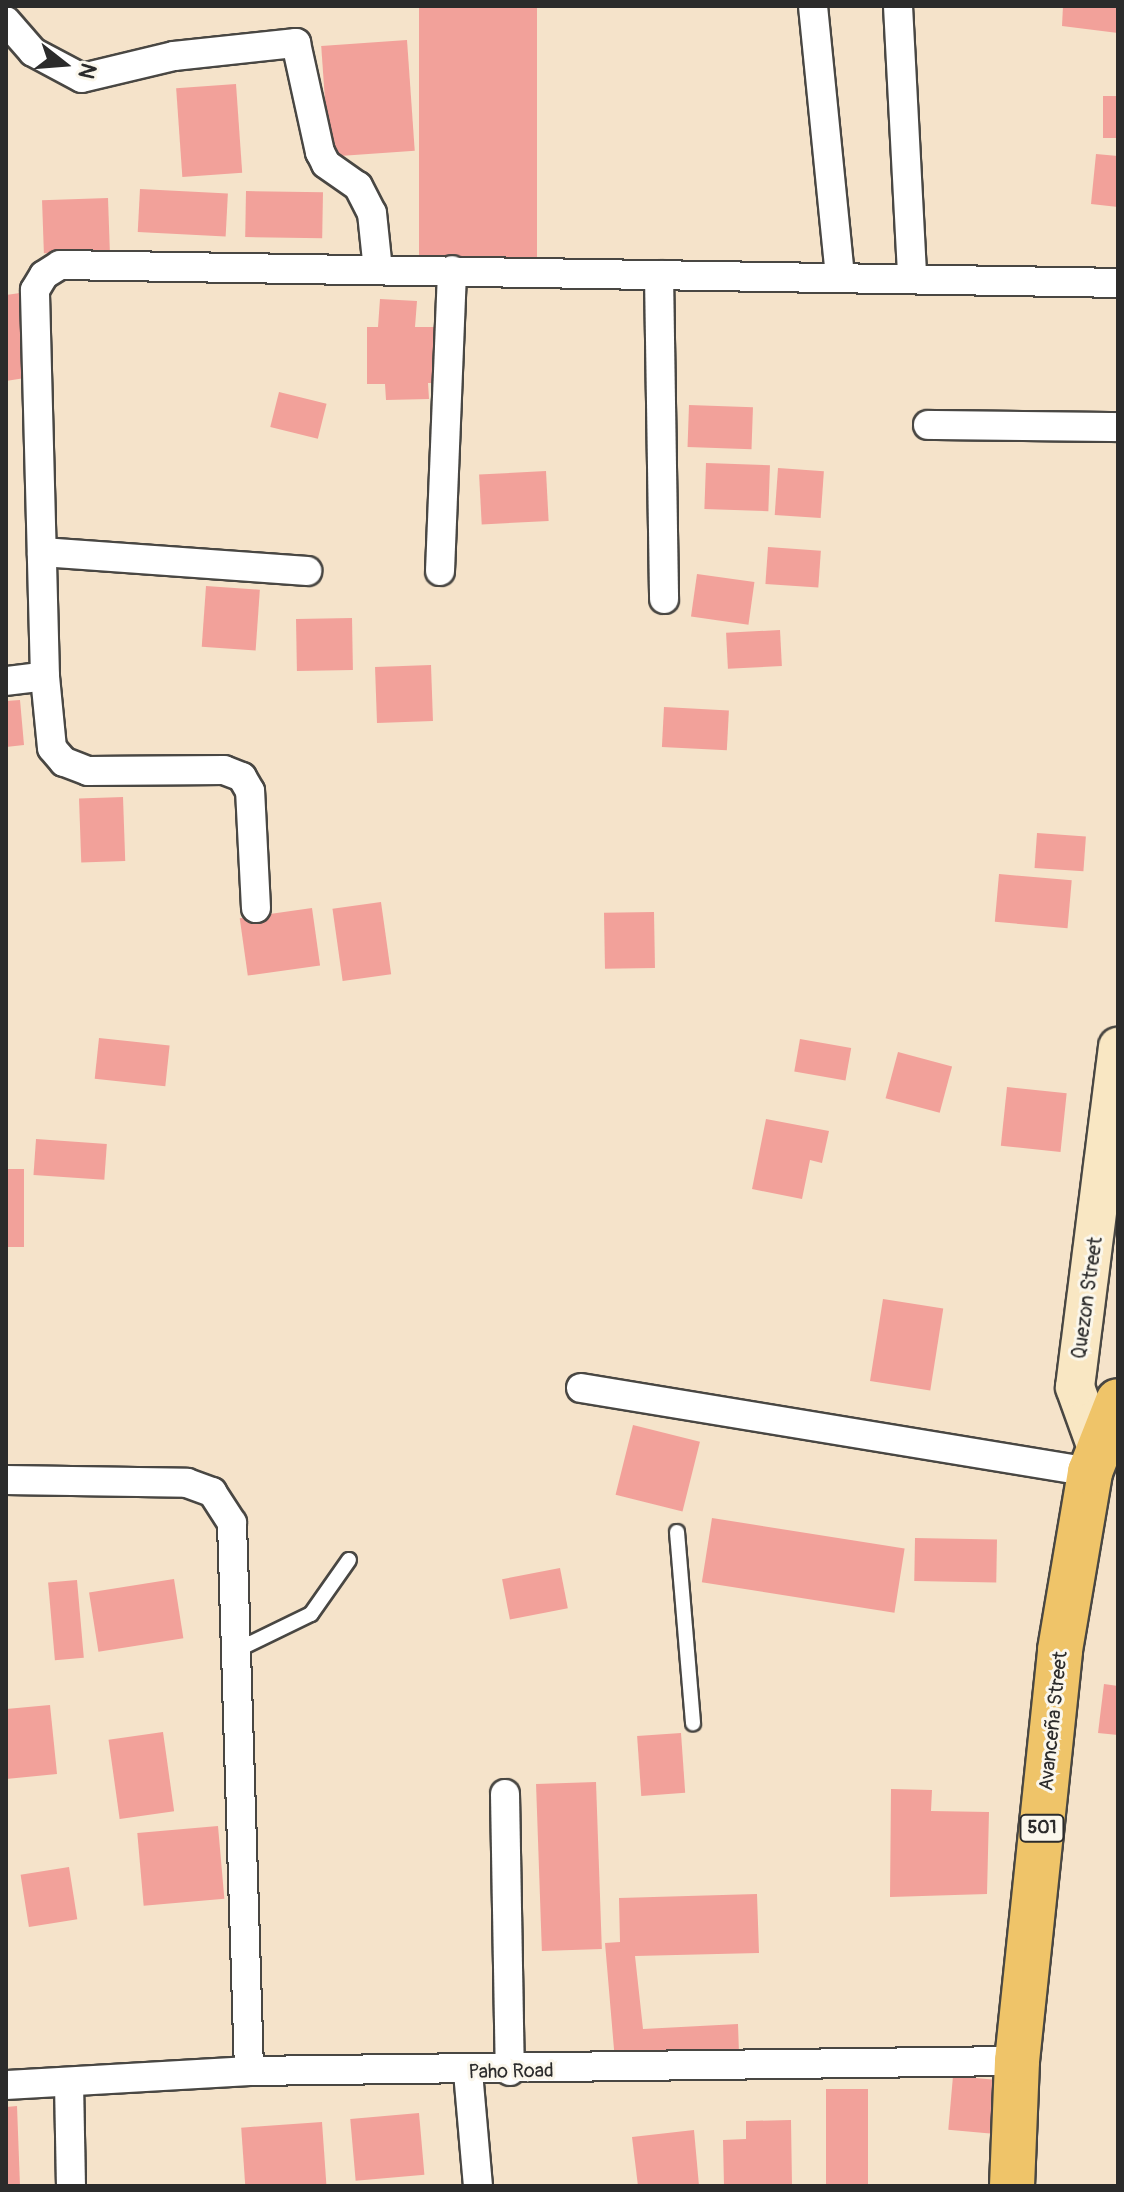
<!DOCTYPE html>
<html>
<head>
<meta charset="utf-8">
<style>
  body { margin:0 }
  #map { position:relative; width:1124px; height:2192px; overflow:hidden; background:#f5e3ca; font-family:Pangolin,sans-serif }
  div>[style] { position:absolute }
  .building>* { inset:0; background:#f2a19a; transform-origin:0 0 }
  .roads { filter:drop-shadow(2px 0 #494743) drop-shadow(-2px 0 #494743) drop-shadow(0 2px #494743) drop-shadow(0 -2px #494743) }
  .lane>* { height:14px; margin:-7px; padding:0 7px; transform-origin:7px; border-radius:7px; background:#fff }
  .street>* { height:28px; margin:-14px; padding:0 14px; transform-origin:14px; border-radius:14px; background:#fff }
  .secondary>* { height:38px; margin:-19px; padding:0 19px; transform-origin:19px; border-radius:19px; background:#f9e7c3 }
  .primary>* { height:44px; margin:-22px; padding:0 22px; transform-origin:22px; border-radius:22px; background:#efc469 }
  span { translate:-50% -50%; white-space:nowrap; text-align:center; line-height:1.15; -webkit-text-stroke:6px #fbf7ec; paint-order:stroke }
  .shield-label span { padding:2px 6px; background:#fbf7ec; border:2px solid; border-radius:6px; -webkit-text-stroke-width:0 }
  .shield-label { font-size:18px; color:#2b2b2b; font-weight:700 }
  .street-label { font-size:20px; color:#2b2b2b }
  .frame { position:absolute; inset:0; border:8px solid #2b2b2b; pointer-events:none }
  .north { position:absolute; left:24px; top:24px; width:80px; height:80px; -webkit-text-stroke:6px #fbf7ec; paint-order:stroke; rotate:107deg; font-size:22px; font-weight:700; line-height:32px; text-align:center; color:#2b2b2b }
  .north::after { content:''; display:block; margin:auto; width:28px; height:36px; background:#2b2b2b; clip-path:polygon(50% 0,100% 100%,50% 72%,0 100%) }
</style>
</head>
<body>
<div id="map">
  <div class="building">
    <div style="left:419px;top:6px;width:118px;height:263px"></div>
    <div style="clip-path:polygon(1063px 6px,1118px 6px,1118px 33px,1062px 26px)"></div>
    <div style="left:407px;top:40px;width:111px;height:86px;rotate:86deg"></div>
    <div style="left:236px;top:84px;width:89px;height:60px;rotate:86deg"></div>
    <div style="left:1103px;top:96px;width:15px;height:42px"></div>
    <div style="clip-path:polygon(1096px 154px,1118px 156px,1118px 207px,1091px 204px)"></div>
    <div style="left:140px;top:189px;width:88px;height:43px;rotate:3deg"></div>
    <div style="left:246px;top:191px;width:77px;height:46px;rotate:1deg"></div>
    <div style="left:108px;top:198px;width:53px;height:66px;rotate:88deg"></div>
    <div style="clip-path:polygon(20px 293px,31px 377px,6px 381px,6px 295px)"></div>
    <div style="clip-path:polygon(380px 299px,417px 301px,415px 327px,436px 327px,436px 383px,428px 383px,429px 399px,386px 400px,385px 384px,367px 384px,367px 327px,378px 327px)"></div>
    <div style="left:279px;top:392px;width:49px;height:36px;rotate:14deg"></div>
    <div style="left:689px;top:405px;width:64px;height:42px;rotate:2deg"></div>
    <div style="left:706px;top:463px;width:64px;height:46px;rotate:2deg"></div>
    <div style="left:778px;top:468px;width:46px;height:47px;rotate:4deg"></div>
    <div style="left:546px;top:471px;width:50px;height:67px;rotate:87deg"></div>
    <div style="left:768px;top:547px;width:53px;height:37px;rotate:4deg"></div>
    <div style="left:697px;top:574px;width:58px;height:43px;rotate:8deg"></div>
    <div style="left:206px;top:586px;width:54px;height:61px;rotate:4deg"></div>
    <div style="left:352px;top:618px;width:52px;height:56px;rotate:89deg"></div>
    <div style="left:780px;top:630px;width:36px;height:54px;rotate:87deg"></div>
    <div style="left:431px;top:665px;width:56px;height:56px;rotate:88deg"></div>
    <div style="clip-path:polygon(20px 700px,24px 745px,6px 747px,6px 701px)"></div>
    <div style="left:664px;top:707px;width:65px;height:40px;rotate:3deg"></div>
    <div style="left:123px;top:797px;width:64px;height:44px;rotate:88deg"></div>
    <div style="left:1037px;top:833px;width:49px;height:35px;rotate:4deg"></div>
    <div style="left:999px;top:874px;width:73px;height:48px;rotate:5deg"></div>
    <div style="left:381px;top:902px;width:73px;height:49px;rotate:82deg"></div>
    <div style="left:312px;top:908px;width:58px;height:73px;rotate:82deg"></div>
    <div style="left:654px;top:912px;width:56px;height:50px;rotate:89deg"></div>
    <div style="left:99px;top:1038px;width:71px;height:41px;rotate:6deg"></div>
    <div style="left:800px;top:1039px;width:52px;height:33px;rotate:10deg"></div>
    <div style="left:898px;top:1052px;width:56px;height:48px;rotate:15deg"></div>
    <div style="left:1007px;top:1087px;width:60px;height:59px;rotate:6deg"></div>
    <div style="clip-path:polygon(766px 1119px,829px 1131px,822px 1163px,810px 1160px,802px 1199px,752px 1189px)"></div>
    <div style="left:36px;top:1139px;width:71px;height:36px;rotate:4deg"></div>
    <div style="left:6px;top:1169px;width:18px;height:78px"></div>
    <div style="left:883px;top:1299px;width:61px;height:83px;rotate:9deg"></div>
    <div style="left:633px;top:1425px;width:69px;height:72px;rotate:14deg"></div>
    <div style="left:712px;top:1518px;width:195px;height:65px;rotate:9deg"></div>
    <div style="left:915px;top:1538px;width:82px;height:43px;rotate:1deg"></div>
    <div style="left:560px;top:1568px;width:41px;height:59px;rotate:79deg"></div>
    <div style="left:174px;top:1579px;width:60px;height:86px;rotate:81deg"></div>
    <div style="left:77px;top:1580px;width:78px;height:29px;rotate:85deg"></div>
    <div style="clip-path:polygon(1104px 1684px,1118px 1686px,1118px 1735px,1098px 1733px)"></div>
    <div style="clip-path:polygon(50px 1705px,57px 1774px,6px 1779px,6px 1709px)"></div>
    <div style="left:163px;top:1732px;width:80px;height:55px;rotate:82deg"></div>
    <div style="left:681px;top:1733px;width:60px;height:44px;rotate:86deg"></div>
    <div style="left:596px;top:1782px;width:167px;height:60px;rotate:88deg"></div>
    <div style="clip-path:polygon(891px 1789px,932px 1790px,931px 1811px,989px 1812px,987px 1894px,890px 1897px)"></div>
    <div style="left:218px;top:1826px;width:73px;height:81px;rotate:85deg"></div>
    <div style="left:69px;top:1867px;width:53px;height:49px;rotate:81deg"></div>
    <div style="clip-path:polygon(757px 1894px,759px 1953px,635px 1956px,643px 2029px,738px 2024px,739px 2053px,615px 2061px,605px 1943px,620px 1942px,619px 1898px)"></div>
    <div style="left:953px;top:2076px;width:42px;height:54px;rotate:5deg"></div>
    <div style="left:826px;top:2089px;width:42px;height:97px"></div>
    <div style="clip-path:polygon(17px 2106px,20px 2186px,6px 2186px,6px 2107px)"></div>
    <div style="left:419px;top:2113px;width:62px;height:69px;rotate:85deg"></div>
    <div style="clip-path:polygon(791px 2120px,792px 2186px,724px 2186px,723px 2140px,746px 2139px,746px 2121px)"></div>
    <div style="left:322px;top:2122px;width:64px;height:81px;rotate:86deg"></div>
    <div style="clip-path:polygon(694px 2130px,699px 2186px,638px 2186px,632px 2137px)"></div>
  </div>
  <div class="roads">
    <div class="lane">
      <div style="left:677px;top:1532px;width:192px;rotate:85.2deg"></div>
      <div style="left:239px;top:1649px;width:80px;rotate:-25.9deg"></div>
      <div style="left:311px;top:1614px;width:66px;rotate:-54.9deg"></div>
    </div>
    <div class="street">
      <div style="left:813px;top:6px;width:272px;rotate:84.3deg"></div>
      <div style="left:898px;top:6px;width:271px;rotate:87deg"></div>
      <div style="left:6px;top:21px;width:41px;rotate:48.9deg"></div>
      <div style="left:33px;top:52px;width:55px;rotate:28deg"></div>
      <div style="left:82px;top:78px;width:95px;rotate:-13.4deg"></div>
      <div style="left:174px;top:56px;width:123px;rotate:-6.1deg"></div>
      <div style="left:296px;top:43px;width:112px;rotate:77.6deg"></div>
      <div style="left:320px;top:152px;width:13px;rotate:63deg"></div>
      <div style="left:326px;top:164px;width:39px;rotate:35deg"></div>
      <div style="left:358px;top:186px;width:30px;rotate:63deg"></div>
      <div style="left:372px;top:213px;width:57px;rotate:84deg"></div>
      <div style="left:659px;top:275px;width:324px;rotate:89.1deg"></div>
      <div style="left:928px;top:425px;width:190px;rotate:0.6deg"></div>
      <div style="left:42px;top:552px;width:266px;rotate:4.1deg"></div>
      <div style="left:440px;top:571px;width:301px;rotate:-87.7deg"></div>
      <div style="left:6px;top:681px;width:39px;rotate:-7deg"></div>
      <div style="left:256px;top:908px;width:117px;rotate:-92.9deg"></div>
      <div style="left:250px;top:791px;width:16px;rotate:-120deg"></div>
      <div style="left:242px;top:777px;width:19px;rotate:-159deg"></div>
      <div style="left:224px;top:770px;width:136px;rotate:179.6deg"></div>
      <div style="left:88px;top:771px;width:26px;rotate:-159deg"></div>
      <div style="left:64px;top:762px;width:18px;rotate:-131deg"></div>
      <div style="left:52px;top:748px;width:72px;rotate:-95.6deg"></div>
      <div style="left:45px;top:676px;width:386px;rotate:-91.5deg"></div>
      <div style="left:35px;top:290px;width:17px;rotate:-59deg"></div>
      <div style="left:44px;top:275px;width:19px;rotate:-32deg"></div>
      <div style="left:60px;top:265px;width:1058px;rotate:0.97deg"></div>
      <div style="left:581px;top:1388px;width:516px;rotate:9.37deg"></div>
      <div style="left:6px;top:1480px;width:181px;rotate:0.9deg"></div>
      <div style="left:187px;top:1483px;width:27px;rotate:20deg"></div>
      <div style="left:212px;top:1492px;width:37px;rotate:57deg"></div>
      <div style="left:232px;top:1523px;width:548px;rotate:88.22deg"></div>
      <div style="left:505px;top:1794px;width:277px;rotate:89deg"></div>
      <div style="left:468px;top:2072px;width:114px;rotate:85deg"></div>
      <div style="left:69px;top:2083px;width:103px;rotate:88.9deg"></div>
      <div style="left:6px;top:2085px;width:243px;rotate:-3.3deg"></div>
      <div style="left:249px;top:2071px;width:768px;rotate:-0.75deg"></div>
    </div>
    <div class="secondary">
      <div style="left:1098px;top:1451px;width:68px;rotate:-109.8deg"></div>
      <div style="left:1075px;top:1387px;width:343px;rotate:-82.8deg"></div>
    </div>
    <div class="primary">
      <div style="left:1012px;top:2186px;width:125px;rotate:-87.7deg"></div>
      <div style="left:1017px;top:2061px;width:413px;rotate:-84deg"></div>
      <div style="left:1060px;top:1650px;width:181px;rotate:-80.4deg"></div>
      <div style="left:1090px;top:1472px;width:76px;rotate:-68.5deg"></div>
    </div>
  </div>
  <div class="shield-label">
    <span style="left:1042px;top:1828px">501</span>
  </div>
  <div class="street-label">
    <span style="left:1087px;top:1298px;rotate:-82deg">Quezon Street</span>
    <span style="left:1053px;top:1721px;rotate:-84deg">Avanceña Street</span>
    <span style="left:511px;top:2071px;rotate:-1deg">Paho Road</span>
  </div>
  <div class="frame"></div>
  <div class="north">N</div>
</div>
</body>
</html>
